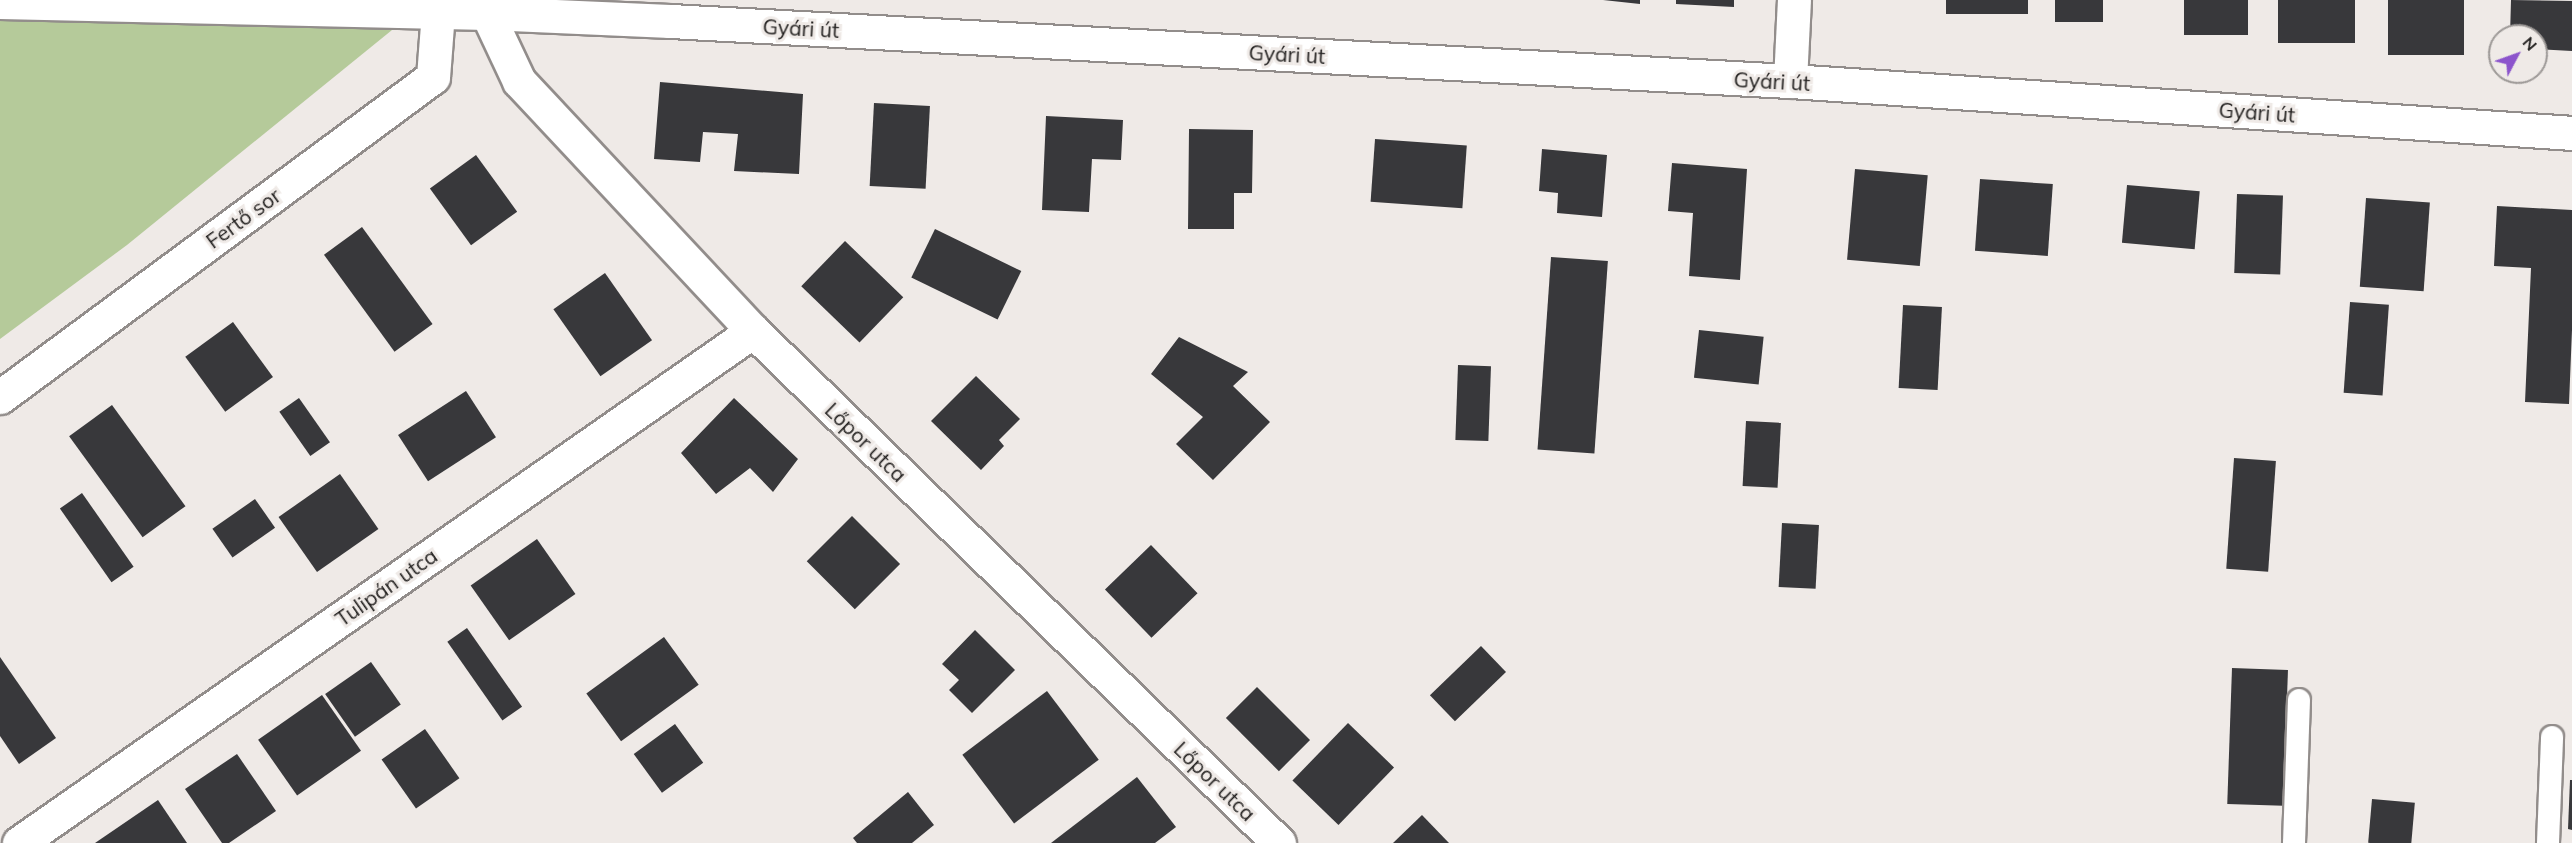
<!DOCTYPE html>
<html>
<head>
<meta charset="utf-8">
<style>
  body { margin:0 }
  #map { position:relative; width:2572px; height:843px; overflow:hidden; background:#efeae7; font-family:Mulish,sans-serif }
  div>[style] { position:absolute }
  .green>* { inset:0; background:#b5ca9a }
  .building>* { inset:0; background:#38383b; transform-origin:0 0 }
  .roads { filter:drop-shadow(2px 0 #928d8b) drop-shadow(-2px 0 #928d8b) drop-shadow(0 2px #928d8b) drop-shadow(0 -2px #928d8b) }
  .lane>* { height:22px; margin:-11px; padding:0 11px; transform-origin:11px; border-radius:11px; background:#fff }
  .street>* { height:33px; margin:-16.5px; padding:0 16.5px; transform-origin:16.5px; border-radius:16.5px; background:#fff }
  .secondary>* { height:33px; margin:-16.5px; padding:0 16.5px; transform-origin:16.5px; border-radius:16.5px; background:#fff }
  span { translate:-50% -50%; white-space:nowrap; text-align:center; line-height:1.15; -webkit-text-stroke:6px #efeae7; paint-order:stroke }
  .street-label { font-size:21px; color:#211f1e }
  .north { position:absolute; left:2488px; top:24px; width:60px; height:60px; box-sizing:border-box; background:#efeae7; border:2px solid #9d9997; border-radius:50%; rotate:49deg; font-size:16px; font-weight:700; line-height:24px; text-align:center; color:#211f1e }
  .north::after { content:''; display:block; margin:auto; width:21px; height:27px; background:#8c54cc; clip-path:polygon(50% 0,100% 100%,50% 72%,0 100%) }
</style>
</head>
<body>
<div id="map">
  <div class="green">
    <div style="clip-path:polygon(0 0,429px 0,127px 245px,0 339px)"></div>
  </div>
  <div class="building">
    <div style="clip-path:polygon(1603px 0,1640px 0,1640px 4px)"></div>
    <div style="clip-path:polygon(1676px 0,1734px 0,1734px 7px,1676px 4px)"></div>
    <div style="left:1946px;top:0;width:82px;height:14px"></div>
    <div style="left:2055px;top:0;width:48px;height:22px"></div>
    <div style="left:2184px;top:0;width:64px;height:35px"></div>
    <div style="left:2278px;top:0;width:77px;height:43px"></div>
    <div style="left:2388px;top:0;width:76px;height:55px"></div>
    <div style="clip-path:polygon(2511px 0,2572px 1px,2572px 51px,2536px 49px,2536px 36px,2510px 36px)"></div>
    <div style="clip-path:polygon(660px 82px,803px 94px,799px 174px,734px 171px,738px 134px,703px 132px,700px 162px,654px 159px)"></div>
    <div style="left:874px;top:103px;width:56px;height:83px;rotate:3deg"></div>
    <div style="clip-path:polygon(1046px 116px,1123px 120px,1121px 160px,1092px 159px,1089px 212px,1042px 210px)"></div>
    <div style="clip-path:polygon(1189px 129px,1253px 130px,1252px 193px,1234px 193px,1234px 229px,1188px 229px)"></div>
    <div style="left:1375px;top:139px;width:92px;height:63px;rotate:4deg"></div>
    <div style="clip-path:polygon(1542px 149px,1607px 155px,1602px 217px,1557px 213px,1558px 193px,1539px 191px)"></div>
    <div style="left:476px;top:155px;width:70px;height:57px;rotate:54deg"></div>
    <div style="clip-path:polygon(1672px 163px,1747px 169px,1740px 280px,1689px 276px,1693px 213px,1668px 211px)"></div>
    <div style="left:1855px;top:169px;width:73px;height:91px;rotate:5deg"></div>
    <div style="left:1980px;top:179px;width:73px;height:72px;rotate:4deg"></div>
    <div style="left:2127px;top:185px;width:73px;height:58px;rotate:5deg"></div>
    <div style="left:2237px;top:194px;width:46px;height:79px;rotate:2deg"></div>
    <div style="left:2366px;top:198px;width:64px;height:89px;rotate:4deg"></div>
    <div style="clip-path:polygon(2497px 206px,2572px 210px,2572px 330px,2569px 404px,2525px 402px,2531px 268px,2494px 266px)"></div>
    <div style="left:362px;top:227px;width:120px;height:47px;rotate:54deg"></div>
    <div style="left:935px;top:229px;width:96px;height:54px;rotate:26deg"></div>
    <div style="left:845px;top:241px;width:81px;height:63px;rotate:44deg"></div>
    <div style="left:1551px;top:257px;width:57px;height:193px;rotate:4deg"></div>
    <div style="left:605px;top:273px;width:82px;height:63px;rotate:55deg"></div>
    <div style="left:2350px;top:302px;width:39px;height:91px;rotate:4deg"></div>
    <div style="left:1903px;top:305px;width:39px;height:83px;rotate:3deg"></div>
    <div style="left:233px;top:322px;width:68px;height:59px;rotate:54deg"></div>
    <div style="left:1699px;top:330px;width:65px;height:48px;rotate:6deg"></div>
    <div style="clip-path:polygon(1179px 337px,1248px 372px,1233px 386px,1270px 422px,1213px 480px,1176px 444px,1203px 417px,1151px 374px)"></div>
    <div style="left:1458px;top:365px;width:33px;height:75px;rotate:2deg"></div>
    <div style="clip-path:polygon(976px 376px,1020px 419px,999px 440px,1004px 446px,981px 470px,931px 421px)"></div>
    <div style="left:466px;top:391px;width:55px;height:81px;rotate:57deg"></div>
    <div style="left:299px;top:398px;width:54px;height:24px;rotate:55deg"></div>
    <div style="clip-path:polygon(734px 398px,798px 459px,773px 492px,750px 468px,716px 494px,681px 453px)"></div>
    <div style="left:112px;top:405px;width:125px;height:53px;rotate:54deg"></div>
    <div style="left:1746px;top:421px;width:35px;height:65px;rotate:3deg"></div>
    <div style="left:2234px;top:458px;width:42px;height:111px;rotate:4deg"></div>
    <div style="left:340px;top:474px;width:67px;height:75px;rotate:55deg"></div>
    <div style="left:82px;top:493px;width:90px;height:27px;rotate:55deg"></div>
    <div style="left:255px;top:499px;width:35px;height:52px;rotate:55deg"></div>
    <div style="left:852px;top:516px;width:68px;height:64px;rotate:45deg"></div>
    <div style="left:1782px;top:523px;width:37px;height:64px;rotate:3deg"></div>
    <div style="left:537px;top:539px;width:67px;height:81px;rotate:55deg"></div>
    <div style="left:1151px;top:545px;width:67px;height:64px;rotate:46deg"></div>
    <div style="left:467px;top:628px;width:96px;height:24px;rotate:55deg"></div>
    <div style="clip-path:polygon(975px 630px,1015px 670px,972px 713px,949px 690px,959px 680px,942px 664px)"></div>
    <div style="left:664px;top:637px;width:59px;height:96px;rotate:54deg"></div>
    <div style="left:1481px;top:646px;width:36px;height:71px;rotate:46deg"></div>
    <div style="clip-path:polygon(0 657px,56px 738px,19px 764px,0 736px)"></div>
    <div style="left:371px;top:662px;width:52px;height:56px;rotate:55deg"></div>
    <div style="left:2232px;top:668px;width:56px;height:136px;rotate:2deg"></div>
    <div style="left:1257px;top:687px;width:75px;height:44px;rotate:45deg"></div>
    <div style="left:1047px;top:691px;width:86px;height:106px;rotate:53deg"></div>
    <div style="left:322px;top:695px;width:68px;height:78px;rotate:55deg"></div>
    <div style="left:1348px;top:723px;width:64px;height:80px;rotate:44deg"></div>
    <div style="left:675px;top:724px;width:48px;height:51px;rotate:54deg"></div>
    <div style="left:425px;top:729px;width:60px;height:53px;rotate:55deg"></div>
    <div style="clip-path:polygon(237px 754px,276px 811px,229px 843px,222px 843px,185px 789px)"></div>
    <div style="clip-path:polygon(1137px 777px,1176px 827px,1155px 843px,1051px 843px)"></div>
    <div style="clip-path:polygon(2570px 780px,2572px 780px,2572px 830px,2568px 829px)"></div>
    <div style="clip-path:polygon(908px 792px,934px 825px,912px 843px,857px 843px,853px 838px)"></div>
    <div style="left:2372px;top:799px;width:43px;height:44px;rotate:5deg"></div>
    <div style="clip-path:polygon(158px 800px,187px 843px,95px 843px)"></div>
    <div style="clip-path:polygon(1422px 815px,1449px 843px,1393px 843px)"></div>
  </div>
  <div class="roads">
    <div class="lane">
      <div style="left:2294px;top:843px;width:143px;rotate:-88deg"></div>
      <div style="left:2548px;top:843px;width:106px;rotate:-87.8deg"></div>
    </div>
    <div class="street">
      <div style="left:487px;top:13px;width:75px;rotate:64.8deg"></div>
      <div style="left:519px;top:81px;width:342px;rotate:46.9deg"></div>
      <div style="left:753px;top:331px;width:734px;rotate:44.23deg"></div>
      <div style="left:1790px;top:81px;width:81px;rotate:-87.2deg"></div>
      <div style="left:0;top:397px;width:538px;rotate:-36.47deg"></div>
      <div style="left:433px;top:77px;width:65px;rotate:-85.6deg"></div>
      <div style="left:19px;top:843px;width:895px;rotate:-34.9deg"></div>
    </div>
    <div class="secondary">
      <div style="left:0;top:2px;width:487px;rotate:1.3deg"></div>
      <div style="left:487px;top:13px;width:183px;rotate:2.5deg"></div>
      <div style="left:670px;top:21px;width:1122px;rotate:3.07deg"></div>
      <div style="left:1790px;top:81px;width:784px;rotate:3.8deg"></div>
    </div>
  </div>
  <div class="street-label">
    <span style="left:801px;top:28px;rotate:3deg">Gyári út</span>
    <span style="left:1287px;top:54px;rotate:3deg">Gyári út</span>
    <span style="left:1772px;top:81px;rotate:3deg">Gyári út</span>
    <span style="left:2257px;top:112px;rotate:4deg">Gyári út</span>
    <span style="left:243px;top:218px;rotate:-36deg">Fertő sor</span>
    <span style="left:866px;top:442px;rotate:44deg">Lőpor utca</span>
    <span style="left:386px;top:587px;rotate:-35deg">Tulipán utca</span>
    <span style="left:1215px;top:781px;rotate:44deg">Lőpor utca</span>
  </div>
  <div class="north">N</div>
</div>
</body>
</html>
